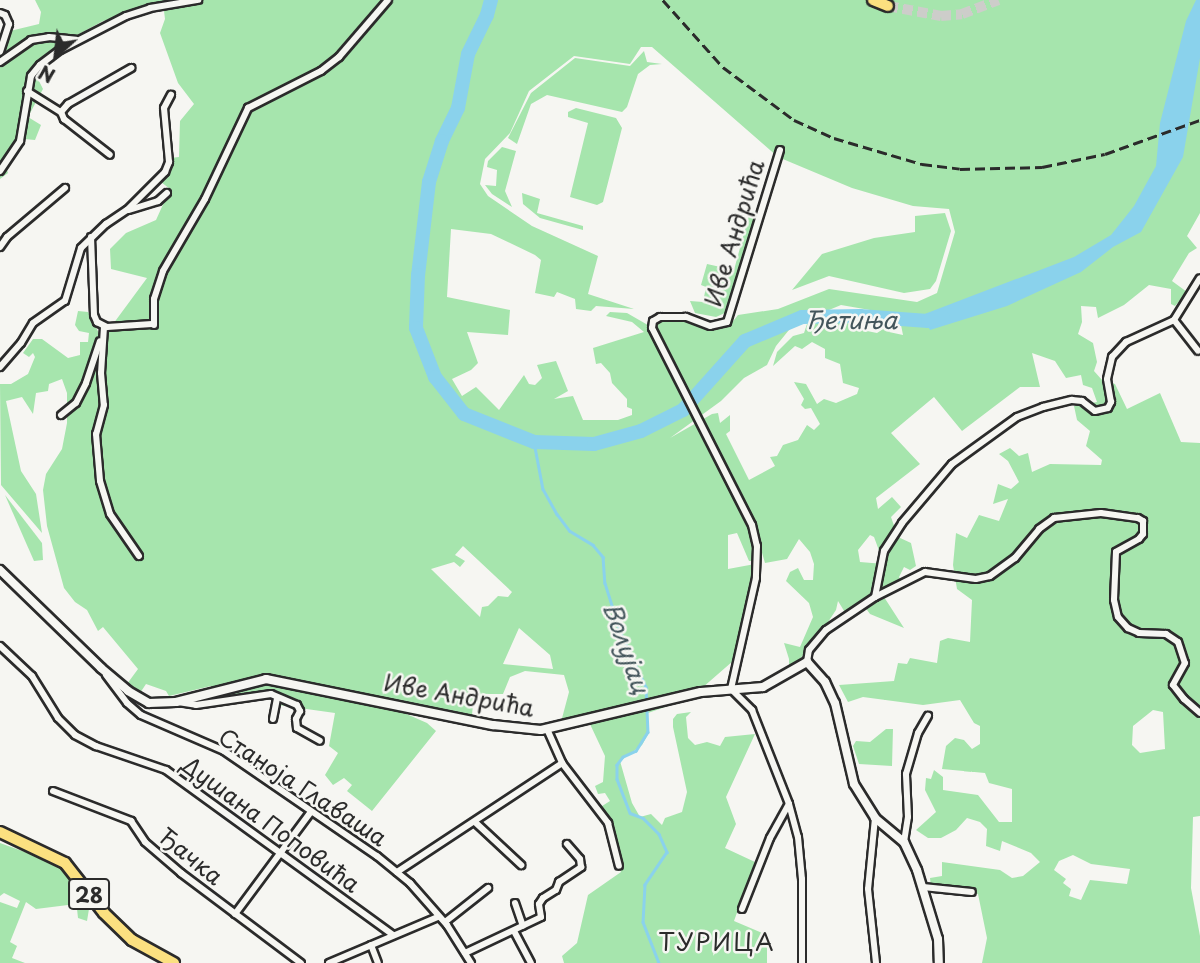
<!DOCTYPE html>
<html>
<head>
<meta charset="utf-8">
<style>
  body { margin:0 }
  #map { position:relative; width:1200px; height:963px; overflow:hidden; background:#f6f6f2; font-family:"Playpen Sans",sans-serif }
  div>[style] { position:absolute }
  .green>* { inset:0; background:#a6e5ad }
  .water>* { inset:0; background:#8ad2ec }
  .stream>* { height:2.5px; margin:-1.25px; padding:0 1.25px; transform-origin:1.25px; border-radius:1.25px; background:#8ad2ec }
  .river>* { height:14px; margin:-7px; padding:0 7px; transform-origin:7px; border-radius:7px; background:#8ad2ec }
  .primary-tunnel>* { height:10px; margin-top:-5px; transform-origin:0; background:repeating-linear-gradient(90deg,#cdcdca 0 10px,transparent 0 15px) }
  .roads { filter:drop-shadow(2px 0 #2b2b2b) drop-shadow(-2px 0 #2b2b2b) drop-shadow(0 2px #2b2b2b) drop-shadow(0 -2px #2b2b2b) }
  .minor>* { height:6px; margin:-3px; padding:0 3px; transform-origin:3px; border-radius:3px; background:#f6f6f2 }
  .tertiary>* { height:8px; margin:-4px; padding:0 4px; transform-origin:4px; border-radius:4px; background:#f6f6f2 }
  .primary>* { height:10px; margin:-5px; padding:0 5px; transform-origin:5px; border-radius:5px; background:#fbe080 }
  .rail>* { height:2.5px; margin-top:-1.25px; transform-origin:0; background:repeating-linear-gradient(90deg,#2b2b2b 0 10px,transparent 0 15px) }
  span { translate:-50% -50%; white-space:nowrap; text-align:center; line-height:1.15; -webkit-text-stroke:5px #f6f6f2; paint-order:stroke }
  .shield-label span { padding:2px 5px; background:#f6f6f2; border:2px solid; border-radius:5px; -webkit-text-stroke-width:0 }
  .shield-label { font-size:21px; color:#2b2b2b; font-weight:700 }
  .street-label { font-size:23px; color:#2b2b2b }
  .water-label { font-size:24px; color:#43555b; font-style:italic }
  .neighbourhood-label { font-size:24px; color:#2b2b2b; letter-spacing:2px }
  .north { position:absolute; left:21px; top:21px; width:70px; height:70px; -webkit-text-stroke:5px #f6f6f2; paint-order:stroke; rotate:207deg; font-size:19px; font-weight:700; line-height:28px; text-align:center; color:#2b2b2b }
  .north::after { content:''; display:block; margin:auto; width:24px; height:32px; background:#2b2b2b; clip-path:polygon(50% 0,100% 100%,50% 72%,0 100%) }
</style>
</head>
<body>
<div id="map">
  <div class="green">
    <div style="clip-path:polygon(evenodd,35px 0,1200px 0,1200px 213px,1187px 236px,1197px 248px,1189px 253px,1172px 281px,1187px 292px,1175px 306px,1171px 304px,1171px 289px,1149px 285px,1124px 305px,1098px 318px,1096px 307px,1081px 306px,1082px 322px,1078px 334px,1093px 343px,1097px 362px,1094px 371px,1102px 380px,1115px 384px,1127px 409px,1160px 393px,1181px 442px,1200px 443px,1200px 816px,1193px 817px,1191px 888px,1200px 936px,1200px 963px,982px 963px,987px 938px,978px 894px,951px 886px,931px 887px,930px 878px,942px 876px,942px 862px,1000px 870px,1012px 878px,1023px 876px,1040px 862px,1031px 853px,1002px 841px,1000px 851px,986px 846px,987px 829px,980px 822px,967px 818px,956px 830px,941px 838px,928px 838px,916px 830px,936px 812px,925px 790px,926px 778px,931px 779px,934px 770px,943px 777px,943px 790px,978px 795px,999px 822px,1012px 822px,1012px 789px,989px 783px,985px 773px,942px 769px,946px 746px,955px 738px,964px 740px,972px 749px,980px 744px,980px 726px,974px 723px,960px 700px,923px 705px,863px 697px,848px 702px,839px 685px,894px 681px,898px 663px,907px 664px,910px 658px,937px 663px,940px 641px,948px 638px,970px 642px,972px 600px,957px 589px,953px 565px,956px 533px,967px 538px,979px 515px,999px 521px,1008px 499px,993px 504px,998px 484px,1011px 489px,1019px 482px,1008px 461px,999px 454px,1010px 448px,1019px 456px,1028px 453px,1032px 472px,1050px 464px,1101px 465px,1102px 460px,1086px 446px,1090px 431px,1077px 420px,1074px 406px,1097px 402px,1092px 388px,1083px 385px,1081px 375px,1066px 378px,1055px 361px,1032px 353px,1040px 387px,1020px 387px,962px 431px,934px 397px,891px 433px,920px 464px,876px 498px,878px 509px,892px 497px,901px 507px,891px 517px,898px 537px,911px 543px,916px 566px,910px 570px,904px 567px,899px 577px,901px 581px,884px 597px,904px 628px,870px 614px,862px 603px,846px 614px,838px 601px,836px 610px,826px 625px,800px 659px,789px 668px,789px 659px,784px 643px,800px 647px,813px 617px,809px 603px,786px 581px,790px 572px,798px 568px,804px 580px,813px 580px,814px 564px,810px 552px,799px 539px,787px 559px,765px 563px,760px 546px,750px 533px,755px 561px,749px 561px,737px 533px,728px 535px,728px 569px,755px 564px,733px 661px,702px 688px,561px 722px,569px 692px,564px 675px,525px 671px,510px 677px,503px 694px,483px 694px,473px 704px,472px 715px,420px 704px,395px 709px,427px 723px,436px 731px,372px 811px,347px 791px,352px 785px,344px 778px,333px 785px,325px 775px,338px 753px,329px 746px,335px 713px,278px 705px,269px 692px,215px 699px,211px 686px,169px 696px,166px 691px,146px 684px,140px 693px,127px 684px,138px 669px,103px 627px,98px 631px,87px 610px,75px 602px,64px 588px,47px 526px,43px 490px,46px 474px,62px 449px,67px 423px,67px 393px,62px 379px,49px 384px,48px 391px,36px 393px,33px 414px,22px 397px,6px 401px,21px 471px,36px 494px,42px 533px,1px 485px,0 384px,11px 384px,28px 374px,35px 357px,33px 353px,29px 357px,23px 353px,33px 339px,42px 339px,68px 358px,80px 355px,80px 342px,88px 342px,89px 333px,79px 331px,75px 325px,78px 311px,88px 312px,102px 339px,147px 278px,111px 269px,110px 249px,126px 233px,156px 220px,170px 189px,161px 182px,167px 175px,170px 158px,179px 157px,180px 121px,194px 104px,178px 83px,160px 33px,165px 19px,163px 3px,103px 21px,66px 41px,36px 75px,43px 89px,28px 117px,41px 125px,35px 140px,24px 139px,3px 159px,8px 173px,0 179px,0 52px,10px 31px,39px 24px,41px 12px,35px 0,641px 47px,652px 47px,778px 157px,852px 188px,913px 206px,949px 209px,955px 232px,937px 293px,917px 302px,829px 289px,778px 309px,738px 315px,730px 325px,660px 318px,654px 322px,653px 328px,627px 313px,610px 312px,606px 316px,632px 322px,644px 332px,593px 348px,596px 364px,601px 363px,610px 373px,612px 383px,627px 399px,627px 407px,632px 409px,632px 415px,618px 420px,583px 420px,573px 396px,554px 399px,568px 391px,556px 361px,537px 365px,542px 378px,535px 385px,529px 384px,524px 375px,499px 410px,476px 387px,462px 396px,452px 379px,471px 370px,478px 363px,467px 332px,508px 335px,510px 310px,447px 297px,451px 229px,491px 234px,535px 255px,541px 260px,535px 293px,554px 297px,557px 292px,575px 299px,576px 309px,591px 311px,596px 306px,634px 309px,588px 294px,598px 256px,532px 226px,488px 196px,480px 184px,485px 159px,510px 133px,529px 91px,574px 56px,630px 64px,641px 47px,35px 0,841px 305px,899px 315px,903px 335px,889px 332px,898px 324px,889px 325px,877px 333px,867px 331px,867px 326px,832px 321px,807px 324px,804px 333px,793px 336px,777px 352px,773px 366px,795px 346px,802px 349px,812px 342px,825px 349px,825px 358px,840px 364px,843px 383px,859px 388px,857px 394px,836px 403px,824px 399px,817px 404px,806px 384px,794px 382px,804px 399px,801px 405px,805px 409px,811px 408px,820px 424px,814px 430px,807px 425px,798px 440px,783px 445px,777px 456px,770px 457px,775px 466px,749px 480px,726px 434px,730px 431px,730px 415px,720px 423px,718px 413px,712px 414px,670px 438px,721px 401px,744px 378px,767px 365px,776px 346px,793px 325px,841px 305px,35px 0,870px 535px,874px 537px,884px 564px,860px 562px,858px 550px,870px 535px,35px 0,463px 546px,512px 592px,508px 597px,498px 596px,488px 606px,482px 607px,480px 617px,431px 569px,454px 562px,460px 567px,465px 561px,455px 555px,463px 546px,35px 0,519px 628px,550px 655px,553px 669px,503px 664px,519px 628px,35px 0,1153px 710px,1163px 712px,1165px 749px,1140px 753px,1132px 745px,1133px 726px,1153px 710px,35px 0,1073px 855px,1091px 864px,1130px 869px,1127px 884px,1090px 880px,1081px 900px,1069px 896px,1071px 889px,1063px 883px,1066px 879px,1054px 870px,1059px 861px,1073px 855px)"></div>
    <div style="clip-path:polygon(644px 51px,647px 62px,662px 64px,650px 65px,638px 74px,627px 107px,622px 112px,547px 95px,531px 104px,517px 144px,508px 138px,531px 93px,575px 58px,630px 66px)"></div>
    <div style="clip-path:polygon(576px 108px,616px 118px,622px 128px,603px 202px,597px 205px,570px 197px,588px 123px,568px 117px,568px 112px)"></div>
    <div style="clip-path:polygon(502px 147px,516px 151px,505px 191px,512px 207px,492px 194px,485px 185px,496px 186px,497px 170px,487px 167px,488px 161px)"></div>
    <div style="clip-path:polygon(522px 193px,540px 199px,537px 213px,583px 226px,583px 230px,540px 218px,523px 204px)"></div>
    <div style="clip-path:polygon(750px 211px,756px 212px,727px 312px,716px 317px,695px 313px,690px 301px,703px 302px,706px 287px,701px 285px,707px 264px,734px 270px)"></div>
    <div style="clip-path:polygon(945px 213px,951px 231px,936px 281px,930px 289px,904px 293px,829px 276px,792px 290px,822px 254px,874px 238px,915px 232px,915px 216px)"></div>
    <div style="clip-path:polygon(5px 495px,42px 543px,43px 560px,34px 561px)"></div>
    <div style="clip-path:polygon(667px 703px,668px 706px,648px 713px,648px 734px,642px 745px,620px 761px,632px 803px,640px 817px,651px 814px,662px 825px,665px 818px,682px 812px,687px 792px,673px 727px,673px 719px,677px 714px,691px 712px,686px 717px,688px 738px,695px 745px,707px 742px,720px 746px,725px 737px,755px 734px,726px 797px,736px 824px,725px 848px,755px 862px,734px 921px,767px 935px,767px 963px,564px 963px,562px 956px,577px 943px,588px 895px,621px 872px,613px 836px,599px 808px,610px 801px,605px 793px,598px 794px,595px 786px,603px 782px,605px 756px,589px 722px)"></div>
    <div style="clip-path:polygon(886px 729px,893px 729px,892px 766px,859px 764px,853px 746px,856px 741px,870px 742px)"></div>
    <div style="clip-path:polygon(0 843px,61px 865px,90px 903px,87px 921px,78px 918px,77px 909px,68px 905px,36px 909px,26px 902px,10px 942px,17px 946px,12px 958px,25px 963px,0 963px,0 902px,17px 908px,20px 901px,4px 893px,0 896px)"></div>
  </div>
  <div class="water">
    <div style="clip-path:polygon(1196px 0,1200px 0,1200px 58px,1183px 157px,1141px 232px,1113px 247px,1081px 272px,1007px 306px,930px 330px,922px 315px,1074px 257px,1111px 235px,1134px 206px,1156px 166px,1160px 123px,1186px 21px)"></div>
  </div>
  <div class="stream">
    <div style="left:534px;top:442px;width:48px;rotate:79.2deg"></div>
    <div style="left:543px;top:489px;width:29px;rotate:61deg"></div>
    <div style="left:557px;top:514px;width:21px;rotate:53deg"></div>
    <div style="left:570px;top:531px;width:27px;rotate:31deg"></div>
    <div style="left:593px;top:545px;width:16px;rotate:50deg"></div>
    <div style="left:603px;top:557px;width:26px;rotate:86deg"></div>
    <div style="left:605px;top:583px;width:50px;rotate:72.6deg"></div>
    <div style="left:620px;top:631px;width:62px;rotate:65.1deg"></div>
    <div style="left:646px;top:687px;width:45px;rotate:87.5deg"></div>
    <div style="left:648px;top:732px;width:22px;rotate:122deg"></div>
    <div style="left:636px;top:751px;width:14px;rotate:155deg"></div>
    <div style="left:623px;top:757px;width:10px;rotate:127deg"></div>
    <div style="left:617px;top:765px;width:14px;rotate:90deg"></div>
    <div style="left:617px;top:779px;width:36px;rotate:69deg"></div>
    <div style="left:630px;top:813px;width:14px;rotate:21deg"></div>
    <div style="left:643px;top:818px;width:23px;rotate:45deg"></div>
    <div style="left:659px;top:834px;width:20px;rotate:66deg"></div>
    <div style="left:667px;top:852px;width:40px;rotate:124deg"></div>
    <div style="left:645px;top:885px;width:37px;rotate:93deg"></div>
    <div style="left:643px;top:922px;width:44px;rotate:68.7deg"></div>
  </div>
  <div class="river">
    <div style="left:491px;top:0;width:16px;rotate:105deg"></div>
    <div style="left:487px;top:15px;width:43px;rotate:116deg"></div>
    <div style="left:468px;top:54px;width:55px;rotate:100.5deg"></div>
    <div style="left:458px;top:108px;width:37px;rotate:116deg"></div>
    <div style="left:442px;top:141px;width:43px;rotate:107.6deg"></div>
    <div style="left:429px;top:182px;width:94px;rotate:96.7deg"></div>
    <div style="left:418px;top:275px;width:53px;rotate:92.2deg"></div>
    <div style="left:416px;top:328px;width:53px;rotate:68.8deg"></div>
    <div style="left:435px;top:377px;width:47px;rotate:51.9deg"></div>
    <div style="left:464px;top:414px;width:75px;rotate:21.8deg"></div>
    <div style="left:534px;top:442px;width:60px;rotate:1.9deg"></div>
    <div style="left:594px;top:444px;width:49px;rotate:-15.5deg"></div>
    <div style="left:641px;top:431px;width:47px;rotate:-26.6deg"></div>
    <div style="left:683px;top:410px;width:93px;rotate:-48.1deg"></div>
    <div style="left:745px;top:341px;width:62px;rotate:-22.8deg"></div>
    <div style="left:802px;top:317px;width:58px;rotate:-1deg"></div>
    <div style="left:860px;top:316px;width:68px;rotate:4.2deg"></div>
    <div style="left:928px;top:321px;width:15px;rotate:-16deg"></div>
  </div>
  <div class="primary-tunnel">
    <div style="left:888px;top:6px;width:54px;rotate:10.7deg"></div>
    <div style="left:941px;top:16px;width:21px;rotate:-5deg"></div>
    <div style="left:962px;top:14px;width:39px;rotate:-21deg"></div>
  </div>
  <div class="roads">
    <div class="minor">
      <div style="left:0;top:13px;width:5px;rotate:22deg"></div>
      <div style="left:5px;top:15px;width:10px;rotate:66deg"></div>
      <div style="left:9px;top:24px;width:29px;rotate:108deg"></div>
      <div style="left:0;top:62px;width:38px;rotate:-35deg"></div>
      <div style="left:31px;top:40px;width:18px;rotate:-9deg"></div>
      <div style="left:49px;top:37px;width:27px;rotate:6deg"></div>
      <div style="left:27px;top:91px;width:40px;rotate:32deg"></div>
      <div style="left:61px;top:112px;width:8px;rotate:67deg"></div>
      <div style="left:64px;top:119px;width:58px;rotate:38deg"></div>
      <div style="left:61px;top:112px;width:11px;rotate:-49deg"></div>
      <div style="left:68px;top:104px;width:73px;rotate:-29.7deg"></div>
      <div style="left:780px;top:150px;width:180px;rotate:107.1deg"></div>
      <div style="left:727px;top:322px;width:17px;rotate:167deg"></div>
      <div style="left:710px;top:326px;width:26px;rotate:-159deg"></div>
      <div style="left:686px;top:317px;width:26px;rotate:180deg"></div>
      <div style="left:660px;top:317px;width:8px;rotate:150deg"></div>
      <div style="left:653px;top:321px;width:7px;rotate:98deg"></div>
      <div style="left:652px;top:328px;width:221px;rotate:63.1deg"></div>
      <div style="left:752px;top:525px;width:22px;rotate:77deg"></div>
      <div style="left:757px;top:546px;width:32px;rotate:92deg"></div>
      <div style="left:756px;top:578px;width:114px;rotate:102.7deg"></div>
      <div style="left:731px;top:689px;width:30px;rotate:45deg"></div>
      <div style="left:752px;top:710px;width:101px;rotate:68.5deg"></div>
      <div style="left:789px;top:804px;width:34px;rotate:75deg"></div>
      <div style="left:798px;top:837px;width:42px;rotate:84.6deg"></div>
      <div style="left:802px;top:879px;width:84px;rotate:90deg"></div>
      <div style="left:0;top:171px;width:36px;rotate:-56deg"></div>
      <div style="left:20px;top:141px;width:66px;rotate:-80.4deg"></div>
      <div style="left:31px;top:76px;width:14px;rotate:-51deg"></div>
      <div style="left:40px;top:65px;width:25px;rotate:-37deg"></div>
      <div style="left:60px;top:50px;width:74px;rotate:-27.3deg"></div>
      <div style="left:126px;top:16px;width:25px;rotate:-18deg"></div>
      <div style="left:150px;top:8px;width:49px;rotate:-9.5deg"></div>
      <div style="left:129px;top:210px;width:30px;rotate:-17deg"></div>
      <div style="left:158px;top:201px;width:12px;rotate:-42deg"></div>
      <div style="left:91px;top:237px;width:78px;rotate:87.8deg"></div>
      <div style="left:94px;top:315px;width:8px;rotate:67deg"></div>
      <div style="left:97px;top:322px;width:11px;rotate:27deg"></div>
      <div style="left:107px;top:327px;width:45px;rotate:-3.8deg"></div>
      <div style="left:0;top:247px;width:12px;rotate:-55deg"></div>
      <div style="left:7px;top:237px;width:76px;rotate:-40.2deg"></div>
      <div style="left:1174px;top:320px;width:39px;rotate:52deg"></div>
      <div style="left:154px;top:325px;width:26px;rotate:-90deg"></div>
      <div style="left:154px;top:299px;width:29px;rotate:-72deg"></div>
      <div style="left:163px;top:271px;width:83px;rotate:-59.7deg"></div>
      <div style="left:205px;top:199px;width:101px;rotate:-64.7deg"></div>
      <div style="left:248px;top:108px;width:82px;rotate:-26.9deg"></div>
      <div style="left:321px;top:71px;width:23px;rotate:-38deg"></div>
      <div style="left:339px;top:57px;width:75px;rotate:-49.3deg"></div>
      <div style="left:104px;top:327px;width:46px;rotate:93.7deg"></div>
      <div style="left:101px;top:373px;width:32px;rotate:85deg"></div>
      <div style="left:104px;top:405px;width:30px;rotate:105deg"></div>
      <div style="left:96px;top:434px;width:47px;rotate:85.1deg"></div>
      <div style="left:100px;top:481px;width:34px;rotate:73deg"></div>
      <div style="left:110px;top:514px;width:51px;rotate:55.4deg"></div>
      <div style="left:0;top:367px;width:32px;rotate:-49deg"></div>
      <div style="left:21px;top:343px;width:23px;rotate:-59deg"></div>
      <div style="left:33px;top:323px;width:39px;rotate:-35deg"></div>
      <div style="left:65px;top:301px;width:55px;rotate:-73.2deg"></div>
      <div style="left:81px;top:248px;width:35px;rotate:-44deg"></div>
      <div style="left:106px;top:224px;width:25px;rotate:-34deg"></div>
      <div style="left:127px;top:210px;width:54px;rotate:-45deg"></div>
      <div style="left:165px;top:172px;width:11px;rotate:-68deg"></div>
      <div style="left:169px;top:162px;width:54px;rotate:-95.3deg"></div>
      <div style="left:164px;top:108px;width:15px;rotate:-62deg"></div>
      <div style="left:61px;top:415px;width:19px;rotate:-39deg"></div>
      <div style="left:76px;top:403px;width:22px;rotate:-63deg"></div>
      <div style="left:86px;top:383px;width:44px;rotate:-71.6deg"></div>
      <div style="left:875px;top:597px;width:56px;rotate:-26.6deg"></div>
      <div style="left:925px;top:572px;width:51px;rotate:7.8deg"></div>
      <div style="left:976px;top:579px;width:14px;rotate:-12deg"></div>
      <div style="left:990px;top:576px;width:31px;rotate:-36deg"></div>
      <div style="left:1015px;top:558px;width:38px;rotate:-50deg"></div>
      <div style="left:1039px;top:529px;width:19px;rotate:-36deg"></div>
      <div style="left:1054px;top:518px;width:47px;rotate:-6.1deg"></div>
      <div style="left:1101px;top:513px;width:37px;rotate:8deg"></div>
      <div style="left:1138px;top:518px;width:6px;rotate:31deg"></div>
      <div style="left:1143px;top:521px;width:13px;rotate:90deg"></div>
      <div style="left:1143px;top:534px;width:6px;rotate:129deg"></div>
      <div style="left:1139px;top:539px;width:26px;rotate:151deg"></div>
      <div style="left:1116px;top:552px;width:48px;rotate:92.4deg"></div>
      <div style="left:1114px;top:600px;width:17px;rotate:77deg"></div>
      <div style="left:1118px;top:617px;width:15px;rotate:48deg"></div>
      <div style="left:1128px;top:628px;width:12px;rotate:24deg"></div>
      <div style="left:1139px;top:633px;width:27px;rotate:2deg"></div>
      <div style="left:1166px;top:634px;width:14px;rotate:34deg"></div>
      <div style="left:1178px;top:642px;width:22px;rotate:72deg"></div>
      <div style="left:1185px;top:663px;width:25px;rotate:119deg"></div>
      <div style="left:1173px;top:685px;width:18px;rotate:52deg"></div>
      <div style="left:1184px;top:699px;width:21px;rotate:41deg"></div>
      <div style="left:0;top:646px;width:44px;rotate:43.2deg"></div>
      <div style="left:32px;top:676px;width:49px;rotate:58.2deg"></div>
      <div style="left:58px;top:718px;width:24px;rotate:45deg"></div>
      <div style="left:75px;top:735px;width:24px;rotate:28deg"></div>
      <div style="left:96px;top:746px;width:74px;rotate:18.9deg"></div>
      <div style="left:166px;top:770px;width:281px;rotate:36deg"></div>
      <div style="left:807px;top:662px;width:12px;rotate:-81deg"></div>
      <div style="left:809px;top:650px;width:26px;rotate:-50deg"></div>
      <div style="left:826px;top:630px;width:59px;rotate:-34deg"></div>
      <div style="left:875px;top:597px;width:47px;rotate:-78.9deg"></div>
      <div style="left:884px;top:551px;width:33px;rotate:-57deg"></div>
      <div style="left:902px;top:523px;width:77px;rotate:-49.7deg"></div>
      <div style="left:952px;top:464px;width:80px;rotate:-35.9deg"></div>
      <div style="left:1017px;top:417px;width:28px;rotate:-21deg"></div>
      <div style="left:1043px;top:407px;width:30px;rotate:-14deg"></div>
      <div style="left:1072px;top:400px;width:10px;rotate:6deg"></div>
      <div style="left:1082px;top:401px;width:16px;rotate:38deg"></div>
      <div style="left:1095px;top:411px;width:13px;rotate:-13deg"></div>
      <div style="left:1108px;top:408px;width:7px;rotate:-63deg"></div>
      <div style="left:1111px;top:402px;width:23px;rotate:-100deg"></div>
      <div style="left:1107px;top:379px;width:23px;rotate:-77deg"></div>
      <div style="left:1112px;top:357px;width:21px;rotate:-47deg"></div>
      <div style="left:1126px;top:342px;width:53px;rotate:-24.6deg"></div>
      <div style="left:1174px;top:320px;width:49px;rotate:-58.2deg"></div>
      <div style="left:106px;top:675px;width:35px;rotate:53deg"></div>
      <div style="left:127px;top:703px;width:18px;rotate:41deg"></div>
      <div style="left:141px;top:715px;width:90px;rotate:23.4deg"></div>
      <div style="left:224px;top:751px;width:186px;rotate:34.5deg"></div>
      <div style="left:377px;top:856px;width:43px;rotate:39.3deg"></div>
      <div style="left:410px;top:883px;width:56px;rotate:48.6deg"></div>
      <div style="left:447px;top:925px;width:45px;rotate:57.7deg"></div>
      <div style="left:178px;top:702px;width:18px;rotate:9deg"></div>
      <div style="left:196px;top:705px;width:76px;rotate:-8.3deg"></div>
      <div style="left:271px;top:694px;width:28px;rotate:23deg"></div>
      <div style="left:297px;top:705px;width:7px;rotate:63deg"></div>
      <div style="left:300px;top:711px;width:9px;rotate:117deg"></div>
      <div style="left:296px;top:719px;width:9px;rotate:84deg"></div>
      <div style="left:297px;top:728px;width:26px;rotate:29deg"></div>
      <div style="left:273px;top:719px;width:20px;rotate:-79deg"></div>
      <div style="left:547px;top:729px;width:37px;rotate:66deg"></div>
      <div style="left:562px;top:763px;width:76px;rotate:52.5deg"></div>
      <div style="left:608px;top:823px;width:44px;rotate:75.7deg"></div>
      <div style="left:53px;top:791px;width:84px;rotate:21deg"></div>
      <div style="left:131px;top:821px;width:25px;rotate:56deg"></div>
      <div style="left:145px;top:842px;width:48px;rotate:40.7deg"></div>
      <div style="left:181px;top:873px;width:150px;rotate:36.9deg"></div>
      <div style="left:875px;top:818px;width:71px;rotate:95.6deg"></div>
      <div style="left:868px;top:889px;width:74px;rotate:83.8deg"></div>
      <div style="left:476px;top:823px;width:62px;rotate:43deg"></div>
      <div style="left:904px;top:842px;width:25px;rotate:-81deg"></div>
      <div style="left:908px;top:817px;width:43px;rotate:-92.7deg"></div>
      <div style="left:906px;top:774px;width:43px;rotate:-73.7deg"></div>
      <div style="left:918px;top:733px;width:20px;rotate:-60deg"></div>
      <div style="left:397px;top:872px;width:198px;rotate:-33.4deg"></div>
      <div style="left:923px;top:887px;width:49px;rotate:5.8deg"></div>
      <div style="left:515px;top:903px;width:24px;rotate:71deg"></div>
      <div style="left:742px;top:909px;width:76px;rotate:-68.5deg"></div>
      <div style="left:770px;top:838px;width:39px;rotate:-61deg"></div>
      <div style="left:235px;top:914px;width:126px;rotate:-53.4deg"></div>
      <div style="left:445px;top:922px;width:55px;rotate:-38.3deg"></div>
      <div style="left:514px;top:931px;width:36px;rotate:62deg"></div>
      <div style="left:371px;top:945px;width:19px;rotate:69deg"></div>
      <div style="left:465px;top:953px;width:84px;rotate:-25.3deg"></div>
      <div style="left:541px;top:917px;width:13px;rotate:-99deg"></div>
      <div style="left:539px;top:904px;width:7px;rotate:-56deg"></div>
      <div style="left:543px;top:898px;width:15px;rotate:-32deg"></div>
      <div style="left:556px;top:890px;width:9px;rotate:-69deg"></div>
      <div style="left:559px;top:882px;width:27px;rotate:-34deg"></div>
      <div style="left:581px;top:867px;width:8px;rotate:-97deg"></div>
      <div style="left:580px;top:859px;width:20px;rotate:-131deg"></div>
      <div style="left:329px;top:963px;width:118px;rotate:-22.9deg"></div>
    </div>
    <div class="tertiary">
      <div style="left:0;top:570px;width:141px;rotate:44.1deg"></div>
      <div style="left:101px;top:668px;width:35px;rotate:40deg"></div>
      <div style="left:128px;top:691px;width:24px;rotate:30deg"></div>
      <div style="left:149px;top:703px;width:27px;rotate:-2deg"></div>
      <div style="left:176px;top:702px;width:93px;rotate:-14.3deg"></div>
      <div style="left:266px;top:679px;width:232px;rotate:11.5deg"></div>
      <div style="left:493px;top:725px;width:48px;rotate:5.9deg"></div>
      <div style="left:541px;top:730px;width:164px;rotate:-13.4deg"></div>
      <div style="left:701px;top:692px;width:62px;rotate:-4.6deg"></div>
      <div style="left:763px;top:687px;width:51px;rotate:-29.6deg"></div>
      <div style="left:807px;top:662px;width:27px;rotate:48deg"></div>
      <div style="left:825px;top:682px;width:23px;rotate:65deg"></div>
      <div style="left:835px;top:703px;width:83px;rotate:76.8deg"></div>
      <div style="left:854px;top:784px;width:40px;rotate:58deg"></div>
      <div style="left:875px;top:818px;width:38px;rotate:40deg"></div>
      <div style="left:904px;top:842px;width:31px;rotate:65deg"></div>
      <div style="left:917px;top:870px;width:72px;rotate:73.1deg"></div>
      <div style="left:938px;top:939px;width:24px;rotate:88deg"></div>
    </div>
    <div class="primary">
      <div style="left:873px;top:0;width:16px;rotate:22deg"></div>
      <div style="left:0;top:832px;width:72px;rotate:25.5deg"></div>
      <div style="left:65px;top:863px;width:63px;rotate:52deg"></div>
      <div style="left:104px;top:913px;width:39px;rotate:44deg"></div>
      <div style="left:132px;top:940px;width:48px;rotate:28.7deg"></div>
    </div>
  </div>
  <div class="rail">
    <div style="left:663px;top:0;width:90px;rotate:48.2deg"></div>
    <div style="left:723px;top:67px;width:89px;rotate:36.7deg"></div>
    <div style="left:794px;top:120px;width:44px;rotate:24.2deg"></div>
    <div style="left:834px;top:138px;width:92px;rotate:16.5deg"></div>
    <div style="left:922px;top:164px;width:38px;rotate:7deg"></div>
    <div style="left:960px;top:169px;width:82px;rotate:-1.4deg"></div>
    <div style="left:1042px;top:167px;width:64px;rotate:-11.7deg"></div>
    <div style="left:1105px;top:154px;width:101px;rotate:-19.7deg"></div>
  </div>
  <div class="shield-label">
    <span style="left:89px;top:894px">28</span>
  </div>
  <div class="street-label">
    <span style="left:734px;top:233px;rotate:-73deg">Иве Андрића</span>
    <span style="left:459px;top:695px;rotate:10deg">Иве Андрића</span>
    <span style="left:303px;top:787px;rotate:33deg">Станоја Главаша</span>
    <span style="left:271px;top:824px;rotate:36deg">Душана Поповића</span>
    <span style="left:191px;top:856px;rotate:39deg">Ђачка</span>
  </div>
  <div class="water-label">
    <span style="left:851px;top:320px">Ђетиња</span>
    <span style="left:627px;top:648px;rotate:71deg">Волујац</span>
  </div>
  <div class="neighbourhood-label">
    <span style="left:717px;top:942px">ТУРИЦА</span>
  </div>
  <div class="north">N</div>
</div>
</body>
</html>
